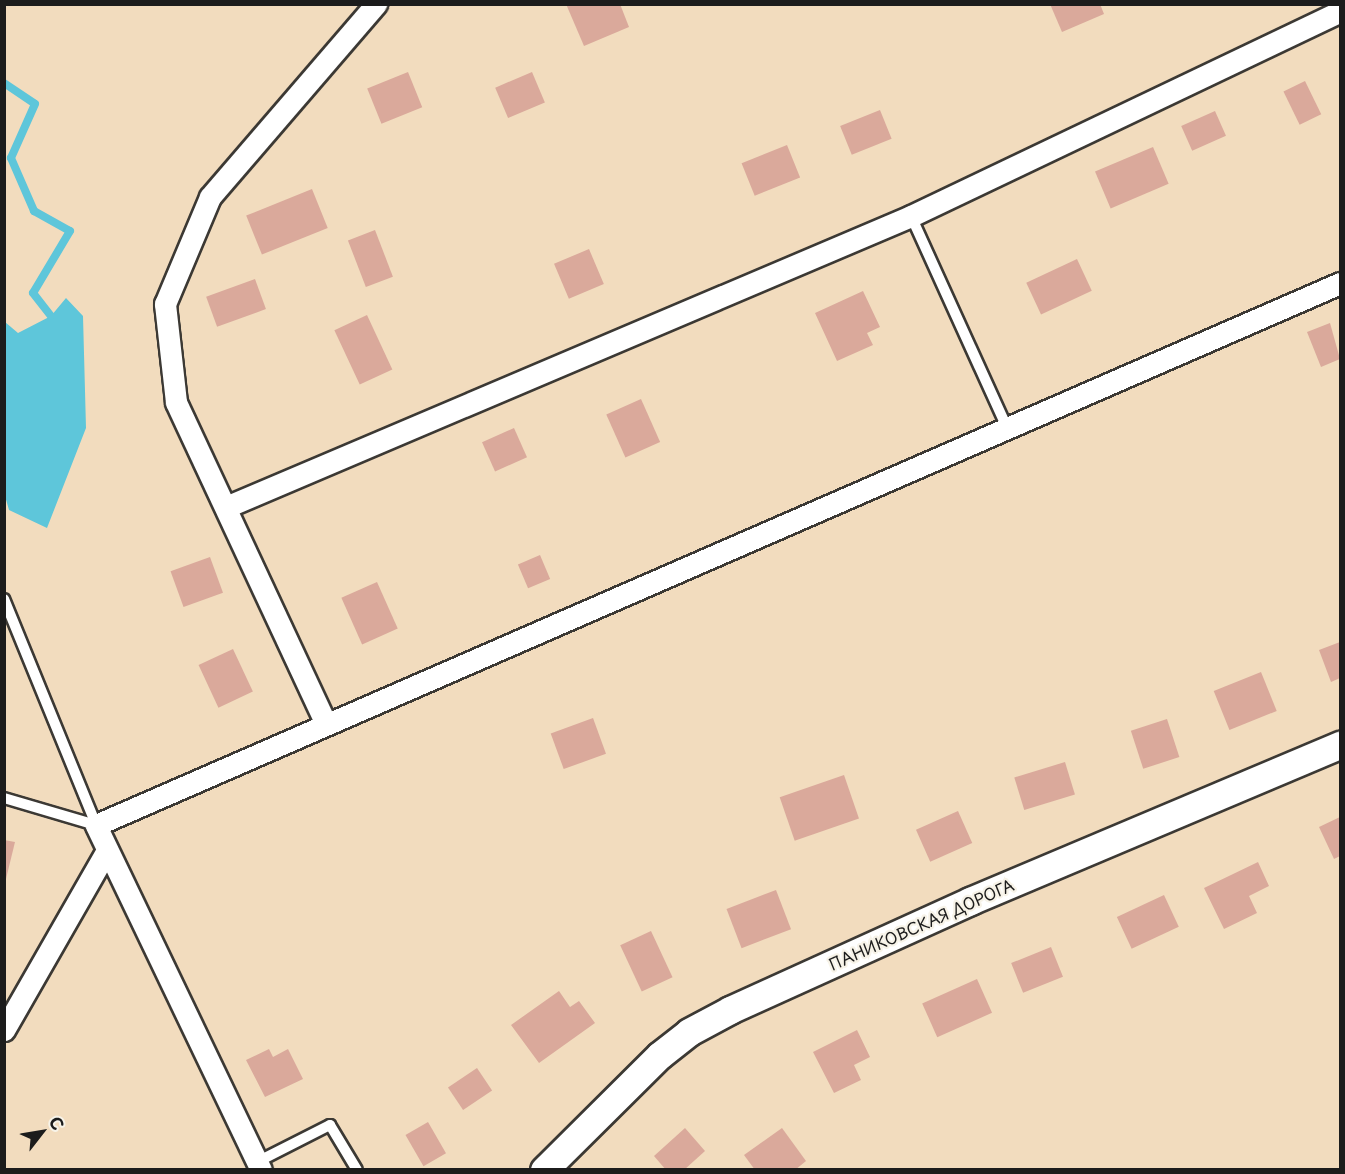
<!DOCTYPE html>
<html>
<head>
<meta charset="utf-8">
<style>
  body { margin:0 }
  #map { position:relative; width:1345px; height:1174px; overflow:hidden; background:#f2dcbe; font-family:"Playpen Sans",sans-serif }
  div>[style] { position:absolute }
  .water>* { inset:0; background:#5ec6da }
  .stream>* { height:8px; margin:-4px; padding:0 4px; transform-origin:4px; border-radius:4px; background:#5ec6da }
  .building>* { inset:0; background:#daa99b; transform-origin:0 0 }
  .roads { filter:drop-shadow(2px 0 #3c3934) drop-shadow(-2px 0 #3c3934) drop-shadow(0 2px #3c3934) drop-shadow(0 -2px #3c3934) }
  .service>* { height:10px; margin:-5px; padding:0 5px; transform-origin:5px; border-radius:5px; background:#fff }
  .minor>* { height:21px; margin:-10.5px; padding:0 10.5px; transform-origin:10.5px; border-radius:10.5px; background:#fff }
  .tertiary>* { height:27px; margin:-13.5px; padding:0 13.5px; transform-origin:13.5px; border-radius:13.5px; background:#fff }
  span { translate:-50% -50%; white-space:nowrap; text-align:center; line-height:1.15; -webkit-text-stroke:4.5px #f7f3e8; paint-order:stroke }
  .street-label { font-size:16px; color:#1c1c1c }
  .frame { position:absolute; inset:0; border:6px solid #1c1c1c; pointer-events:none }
  .north { position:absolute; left:12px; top:1102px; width:60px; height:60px; -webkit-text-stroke:4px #f7f3e8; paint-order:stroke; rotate:59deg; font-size:16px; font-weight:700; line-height:24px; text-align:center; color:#1c1c1c }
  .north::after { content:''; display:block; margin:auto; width:21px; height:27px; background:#1c1c1c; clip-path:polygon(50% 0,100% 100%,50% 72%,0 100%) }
</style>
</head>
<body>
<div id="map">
  <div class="water">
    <div style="clip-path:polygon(66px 298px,83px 316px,86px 428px,47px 528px,9px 510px,5px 496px,5px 322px,18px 333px,51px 316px)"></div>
  </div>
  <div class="stream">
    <div style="left:4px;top:83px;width:37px;rotate:34deg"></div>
    <div style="left:35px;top:104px;width:59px;rotate:114deg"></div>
    <div style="left:11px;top:158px;width:58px;rotate:66.5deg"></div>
    <div style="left:34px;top:211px;width:41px;rotate:29.1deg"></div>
    <div style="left:70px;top:231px;width:72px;rotate:120.8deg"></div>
    <div style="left:33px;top:293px;width:29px;rotate:52deg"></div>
  </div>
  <div class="building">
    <div style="clip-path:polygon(566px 4px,620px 4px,629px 27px,584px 46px)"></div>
    <div style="clip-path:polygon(1050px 4px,1100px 4px,1104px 14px,1062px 32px)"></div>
    <div style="left:408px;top:72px;width:38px;height:44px;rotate:68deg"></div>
    <div style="left:532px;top:72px;width:33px;height:40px;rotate:67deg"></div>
    <div style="left:1305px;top:81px;width:37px;height:24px;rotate:64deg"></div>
    <div style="left:880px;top:110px;width:31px;height:43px;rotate:68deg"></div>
    <div style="left:1215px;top:111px;width:27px;height:37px;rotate:66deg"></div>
    <div style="left:787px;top:145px;width:35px;height:49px;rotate:68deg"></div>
    <div style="left:1153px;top:147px;width:40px;height:63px;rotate:67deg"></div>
    <div style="left:312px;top:189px;width:42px;height:71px;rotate:68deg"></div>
    <div style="left:375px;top:230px;width:50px;height:29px;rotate:69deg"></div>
    <div style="left:589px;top:249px;width:38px;height:38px;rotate:67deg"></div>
    <div style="left:1077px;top:259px;width:35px;height:56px;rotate:65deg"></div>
    <div style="left:255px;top:279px;width:32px;height:52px;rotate:70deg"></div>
    <div style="clip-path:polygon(863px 291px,880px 327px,867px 333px,873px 345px,837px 361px,815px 313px)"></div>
    <div style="left:367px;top:315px;width:60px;height:36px;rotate:65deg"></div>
    <div style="clip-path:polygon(1330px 323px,1340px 359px,1321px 367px,1307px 332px)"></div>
    <div style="left:641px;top:399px;width:47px;height:38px;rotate:66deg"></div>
    <div style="left:514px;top:428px;width:32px;height:35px;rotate:66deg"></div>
    <div style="left:540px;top:555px;width:26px;height:24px;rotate:67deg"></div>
    <div style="left:210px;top:557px;width:38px;height:42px;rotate:70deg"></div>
    <div style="left:377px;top:582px;width:51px;height:39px;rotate:66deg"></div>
    <div style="clip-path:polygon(1340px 642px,1340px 678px,1331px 682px,1319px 650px)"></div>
    <div style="left:233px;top:649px;width:47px;height:38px;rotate:65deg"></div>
    <div style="left:1261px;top:672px;width:42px;height:51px;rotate:68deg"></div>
    <div style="left:593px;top:718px;width:38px;height:45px;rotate:70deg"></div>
    <div style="left:1167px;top:719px;width:40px;height:38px;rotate:72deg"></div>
    <div style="left:1065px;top:762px;width:34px;height:53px;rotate:73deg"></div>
    <div style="left:844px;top:775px;width:46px;height:68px;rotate:71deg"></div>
    <div style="left:958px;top:811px;width:35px;height:46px;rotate:66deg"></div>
    <div style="clip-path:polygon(1340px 817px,1340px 856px,1334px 859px,1319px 827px)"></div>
    <div style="clip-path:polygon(4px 840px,15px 842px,5px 883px,4px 883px)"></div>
    <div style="clip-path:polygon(1258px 862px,1269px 886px,1249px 896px,1257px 913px,1224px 929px,1204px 888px)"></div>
    <div style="left:776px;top:890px;width:42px;height:53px;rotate:69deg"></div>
    <div style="left:1164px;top:895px;width:35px;height:52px;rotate:65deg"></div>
    <div style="left:651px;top:931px;width:51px;height:34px;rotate:65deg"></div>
    <div style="left:1051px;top:947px;width:32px;height:43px;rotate:68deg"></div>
    <div style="left:977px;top:979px;width:37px;height:60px;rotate:66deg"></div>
    <div style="clip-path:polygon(559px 991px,570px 1007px,579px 1001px,595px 1023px,539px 1063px,511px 1025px)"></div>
    <div style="clip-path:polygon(857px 1030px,870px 1057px,854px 1065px,861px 1080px,834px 1093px,813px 1052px)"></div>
    <div style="clip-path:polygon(269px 1049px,273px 1057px,288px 1049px,303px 1079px,265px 1097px,246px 1060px)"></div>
    <div style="left:477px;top:1068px;width:27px;height:35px;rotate:56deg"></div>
    <div style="left:428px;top:1122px;width:36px;height:26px;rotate:60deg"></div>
    <div style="clip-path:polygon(685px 1128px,705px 1151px,684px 1170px,666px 1170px,654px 1156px)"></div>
    <div style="clip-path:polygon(782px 1128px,806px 1161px,795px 1170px,755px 1170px,744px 1155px)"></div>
  </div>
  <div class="roads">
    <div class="service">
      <div style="left:911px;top:216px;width:233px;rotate:65.6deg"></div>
      <div style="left:4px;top:599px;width:244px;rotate:67.8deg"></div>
      <div style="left:4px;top:798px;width:96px;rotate:16.4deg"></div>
      <div style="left:257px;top:1162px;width:82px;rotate:-26.9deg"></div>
      <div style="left:330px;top:1125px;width:52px;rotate:59deg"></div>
    </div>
    <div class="minor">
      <div style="left:226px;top:507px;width:744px;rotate:-23.02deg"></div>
      <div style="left:911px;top:216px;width:475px;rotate:-25.5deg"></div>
      <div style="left:326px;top:724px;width:355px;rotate:-115deg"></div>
      <div style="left:176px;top:402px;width:99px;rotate:-96.4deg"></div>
      <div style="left:165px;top:304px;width:116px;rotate:-67.2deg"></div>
      <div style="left:210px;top:197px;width:255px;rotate:-49.3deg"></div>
      <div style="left:4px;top:1030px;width:207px;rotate:-60.2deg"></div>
      <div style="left:261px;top:1170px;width:382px;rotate:-115.6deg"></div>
      <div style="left:96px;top:825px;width:1357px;rotate:-23.54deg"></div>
    </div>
    <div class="tertiary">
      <div style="left:544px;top:1170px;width:163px;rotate:-44.8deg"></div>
      <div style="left:660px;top:1055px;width:37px;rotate:-38deg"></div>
      <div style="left:689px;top:1032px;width:47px;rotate:-28.2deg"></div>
      <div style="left:730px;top:1010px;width:264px;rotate:-24.4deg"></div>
      <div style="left:970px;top:901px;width:402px;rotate:-22.9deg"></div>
    </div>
  </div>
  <div class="street-label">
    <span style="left:921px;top:924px;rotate:-24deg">ПАНИКОВСКАЯ ДОРОГА</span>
  </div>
  <div class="frame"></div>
  <div class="north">С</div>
</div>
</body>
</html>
